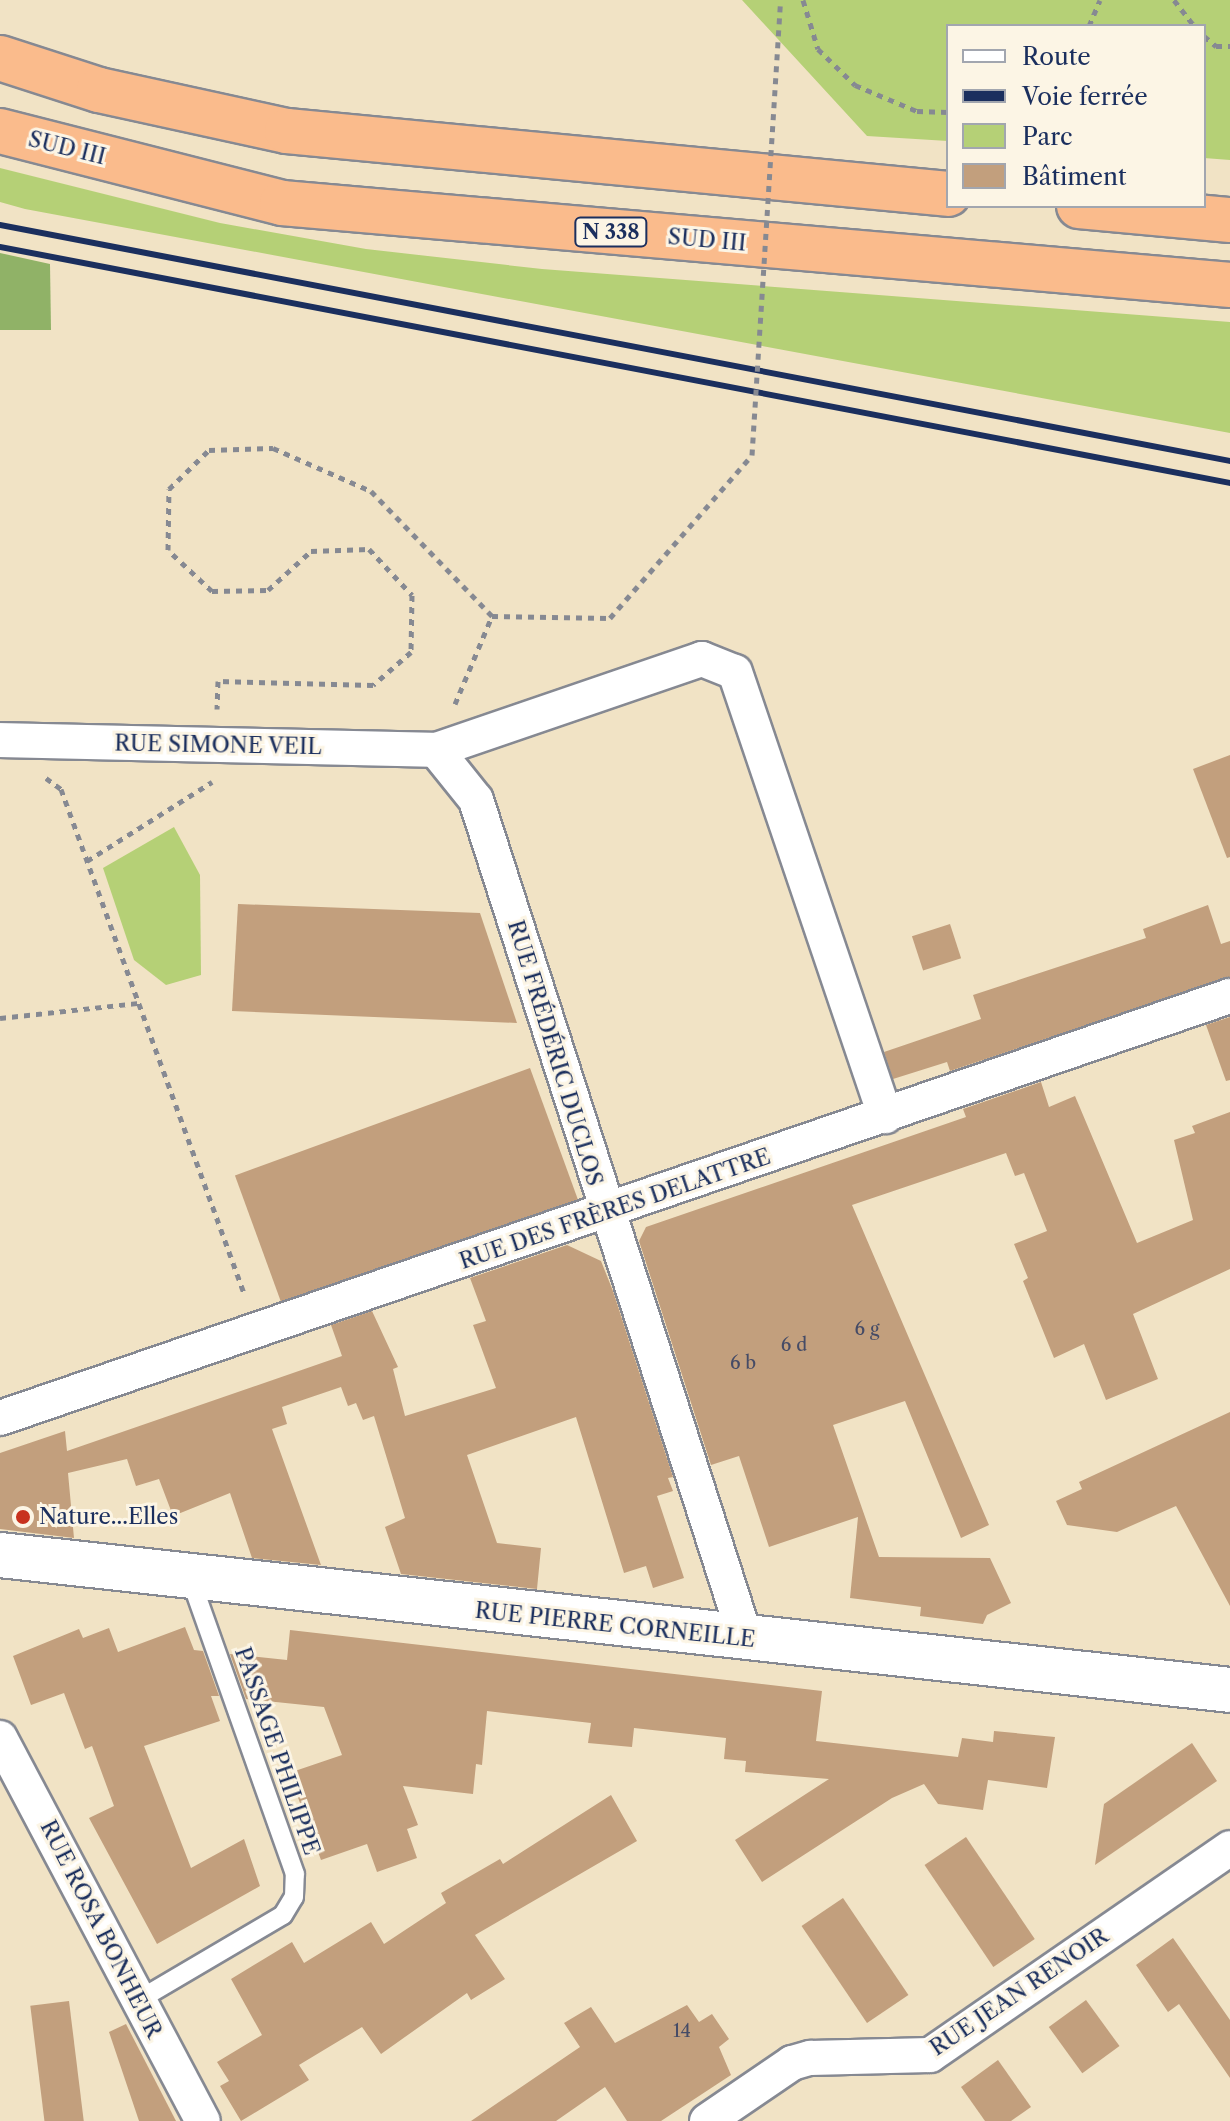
<!DOCTYPE html>
<html>
<head>
<meta charset="utf-8">
<style>
  body { margin:0 }
  #map { position:relative; width:1230px; height:2121px; overflow:hidden; background:#f1e3c5; font-family:"Libre Caslon Text",serif }
  div>[style] { position:absolute }
  .green>* { inset:0; background:#b5d076 }
  .forest>* { inset:0; background:#90b267 }
  .building>* { inset:0; background:#c29f7d; transform-origin:0 0 }
  .path>* { height:5px; margin-top:-2.5px; transform-origin:0; background:repeating-linear-gradient(90deg,#868992 0 6px,transparent 0 12px) }
  .roads { filter:drop-shadow(2px 0 #868992) drop-shadow(-2px 0 #868992) drop-shadow(0 2px #868992) drop-shadow(0 -2px #868992) }
  .service>* { height:18px; margin:-9px; padding:0 9px; transform-origin:9px; border-radius:9px; background:#fff }
  .minor>* { height:34px; margin:-17px; padding:0 17px; transform-origin:17px; border-radius:17px; background:#fff }
  .tertiary>* { height:44px; margin:-22px; padding:0 22px; transform-origin:22px; border-radius:22px; background:#fff }
  .trunk>* { height:44px; margin:-22px; padding:0 22px; transform-origin:22px; border-radius:22px; background:#fabb8c }
  .rail>* { height:6px; margin:-3px; padding:0 3px; transform-origin:3px; border-radius:3px; background:#1b2f5e }
  .path-bridge>* { height:5px; margin-top:-2.5px; transform-origin:0; background:repeating-linear-gradient(90deg,#868992 0 6px,transparent 0 12px) }
  .dots>* { width:22px; height:22px; translate:-50% -50%; box-sizing:border-box; border:4px solid #fcf5e5; border-radius:50% }
  span { translate:-50% -50%; white-space:nowrap; text-align:center; line-height:1.15; -webkit-text-stroke:6px #fcf5e5; paint-order:stroke }
  .number-label { font-size:18px; color:#454b66 }
  .number-label span { -webkit-text-stroke-width:0 }
  .shield-label span { padding:2px 6px; background:#fcf5e5; border:2px solid; border-radius:6px; -webkit-text-stroke-width:0 }
  .shield-label { font-size:20px; color:#1b2f5e; font-weight:700 }
  .street-label { font-size:22px; color:#1b2f5e }
  .poi-label { font-size:22px; color:#1b2f5e }
  .left { translate:0 -50%; text-align:left }
  .legend { position:absolute; left:946px; top:24px; width:260px; height:184px; box-sizing:border-box; background:#fcf5e5; border:2px solid #a2a6af; margin:0; padding:10px 14px; list-style:none; font-size:24px; color:#1b2f5e }
  .legend li { display:flex; align-items:center; gap:16px; height:40px }
  .legend b { width:40px; border:2px solid #a2a6af }
</style>
</head>
<body>
<div id="map">
  <div class="green">
    <div style="clip-path:polygon(742px 0,1230px 0,1230px 160px,1204px 158px,1204px 26px,948px 26px,948px 141px,867px 136px)"></div>
    <div style="clip-path:polygon(0 168px,220px 223px,366px 249px,542px 269px,1230px 322px,1230px 433px,25px 209px,0 202px)"></div>
    <div style="clip-path:polygon(174px 827px,200px 875px,201px 975px,166px 985px,134px 960px,103px 868px)"></div>
  </div>
  <div class="forest">
    <div style="clip-path:polygon(0 253px,50px 264px,51px 330px,0 330px)"></div>
  </div>
  <div class="building">
    <div style="clip-path:polygon(1230px 755px,1230px 857px,1227px 858px,1193px 769px)"></div>
    <div style="clip-path:polygon(238px 904px,480px 913px,517px 1023px,232px 1011px)"></div>
    <div style="clip-path:polygon(1208px 905px,1221px 944px,1230px 941px,1230px 977px,950px 1071px,947px 1062px,893px 1079px,884px 1052px,981px 1019px,973px 995px,1146px 938px,1143px 929px)"></div>
    <div style="left:950px;top:924px;width:36px;height:40px;rotate:72deg"></div>
    <div style="clip-path:polygon(1230px 1017px,1230px 1080px,1226px 1081px,1206px 1025px)"></div>
    <div style="left:530px;top:1068px;width:140px;height:314px;rotate:70deg"></div>
    <div style="clip-path:polygon(1041px 1082px,1049px 1107px,1075px 1096px,1137px 1243px,1193px 1220px,1174px 1140px,1195px 1133px,1192px 1126px,1230px 1112px,1230px 1269px,1133px 1314px,1158px 1379px,1106px 1400px,1084px 1344px,1054px 1358px,1023px 1281px,1028px 1278px,1014px 1244px,1047px 1231px,1024px 1173px,1015px 1176px,1006px 1153px,852px 1205px,989px 1525px,961px 1538px,905px 1401px,833px 1425px,879px 1557px,990px 1558px,1011px 1603px,987px 1615px,983px 1624px,920px 1616px,921px 1607px,850px 1598px,858px 1517px,769px 1547px,739px 1456px,711px 1465px,639px 1241px,646px 1227px,966px 1117px,963px 1109px)"></div>
    <div style="clip-path:polygon(567px 1245px,601px 1261px,613px 1291px,673px 1477px,668px 1478px,673px 1491px,657px 1496px,684px 1578px,653px 1588px,646px 1566px,624px 1573px,576px 1417px,467px 1455px,497px 1543px,541px 1548px,537px 1589px,401px 1574px,385px 1527px,405px 1518px,374px 1416px,363px 1420px,356px 1403px,348px 1406px,341px 1387px,282px 1407px,287px 1424px,272px 1429px,321px 1565px,252px 1558px,230px 1493px,173px 1516px,159px 1479px,136px 1486px,127px 1459px,68px 1473px,74px 1538px,0 1529px,0 1453px,65px 1431px,67px 1451px,342px 1356px,331px 1325px,372px 1311px,398px 1367px,393px 1369px,405px 1416px,496px 1388px,473px 1325px,486px 1321px,470px 1278px)"></div>
    <div style="clip-path:polygon(1230px 1412px,1230px 1606px,1176px 1506px,1117px 1532px,1067px 1525px,1056px 1501px,1082px 1489px,1079px 1482px)"></div>
    <div style="clip-path:polygon(185px 1627px,194px 1650px,203px 1651px,219px 1696px,211px 1696px,220px 1721px,144px 1746px,191px 1868px,244px 1839px,260px 1886px,157px 1944px,89px 1818px,114px 1806px,92px 1746px,85px 1749px,64px 1693px,31px 1705px,13px 1656px,79px 1629px,83px 1638px,109px 1628px,118px 1652px)"></div>
    <div style="clip-path:polygon(290px 1630px,822px 1691px,816px 1741px,958px 1757px,962px 1738px,993px 1742px,994px 1731px,1055px 1737px,1047px 1788px,988px 1780px,983px 1810px,938px 1804px,924px 1784px,892px 1798px,762px 1882px,735px 1840px,829px 1779px,745px 1772px,746px 1761px,724px 1759px,726px 1738px,634px 1728px,632px 1747px,588px 1743px,591px 1723px,487px 1711px,482px 1765px,476px 1764px,473px 1794px,403px 1786px,418px 1825px,407px 1829px,417px 1858px,377px 1872px,367px 1844px,321px 1860px,289px 1773px,342px 1755px,324px 1707px,246px 1699px,230px 1654px,287px 1660px)"></div>
    <div style="clip-path:polygon(1192px 1743px,1217px 1781px,1095px 1865px,1104px 1804px)"></div>
    <div style="clip-path:polygon(611px 1795px,637px 1841px,475px 1935px,505px 1979px,471px 2000px,467px 1993px,381px 2054px,362px 2027px,299px 2065px,309px 2080px,241px 2121px,220px 2086px,229px 2081px,217px 2062px,262px 2035px,231px 1979px,292px 1942px,304px 1963px,371px 1922px,384px 1944px,446px 1903px,441px 1893px,500px 1859px,503px 1864px)"></div>
    <div style="left:966px;top:1837px;width:123px;height:50px;rotate:56deg"></div>
    <div style="left:843px;top:1898px;width:117px;height:50px;rotate:56deg"></div>
    <div style="clip-path:polygon(1173px 1938px,1230px 2020px,1230px 2078px,1179px 2004px,1168px 2012px,1136px 1965px)"></div>
    <div style="left:1086px;top:2000px;width:57px;height:46px;rotate:54deg"></div>
    <div style="left:69px;top:2001px;width:121px;height:39px;rotate:83deg"></div>
    <div style="clip-path:polygon(687px 2005px,699px 2022px,712px 2014px,729px 2039px,719px 2047px,731px 2075px,661px 2121px,627px 2121px,605px 2087px,556px 2121px,471px 2121px,580px 2047px,564px 2023px,591px 2007px,615px 2043px)"></div>
    <div style="clip-path:polygon(126px 2024px,176px 2121px,139px 2121px,109px 2032px)"></div>
    <div style="clip-path:polygon(998px 2060px,1031px 2107px,1011px 2121px,985px 2121px,961px 2087px)"></div>
  </div>
  <div class="path">
    <div style="left:803px;top:0;width:51px;rotate:73deg"></div>
    <div style="left:818px;top:49px;width:52px;rotate:44.2deg"></div>
    <div style="left:855px;top:85px;width:67px;rotate:22.8deg"></div>
    <div style="left:917px;top:111px;width:31px;rotate:2deg"></div>
    <div style="left:1174px;top:0;width:33px;rotate:52deg"></div>
    <div style="left:1089px;top:26px;width:28px;rotate:-67deg"></div>
    <div style="left:1204px;top:36px;width:16px;rotate:40deg"></div>
    <div style="left:1216px;top:46px;width:14px"></div>
    <div style="left:212px;top:591px;width:56px;rotate:-1deg"></div>
    <div style="left:268px;top:590px;width:58px;rotate:-42.2deg"></div>
    <div style="left:311px;top:551px;width:58px;rotate:-2deg"></div>
    <div style="left:369px;top:549px;width:63px;rotate:46.9deg"></div>
    <div style="left:412px;top:595px;width:57px;rotate:91deg"></div>
    <div style="left:411px;top:652px;width:50px;rotate:139deg"></div>
    <div style="left:373px;top:685px;width:155px;rotate:-178.5deg"></div>
    <div style="left:218px;top:681px;width:28px;rotate:92deg"></div>
    <div style="left:455px;top:704px;width:95px;rotate:-67.2deg"></div>
    <div style="left:46px;top:778px;width:19px;rotate:36deg"></div>
    <div style="left:61px;top:789px;width:539px;rotate:70.05deg"></div>
    <div style="left:87px;top:861px;width:148px;rotate:-32.3deg"></div>
    <div style="left:0;top:1018px;width:140px;rotate:-6.2deg"></div>
  </div>
  <div class="roads">
    <div class="service">
      <div style="left:137px;top:2001px;width:169px;rotate:-30.5deg"></div>
      <div style="left:283px;top:1915px;width:21px;rotate:-59deg"></div>
      <div style="left:294px;top:1897px;width:23px;rotate:-88deg"></div>
      <div style="left:295px;top:1874px;width:314px;rotate:-109.5deg"></div>
    </div>
    <div class="minor">
      <div style="left:0;top:740px;width:436px;rotate:1.3deg"></div>
      <div style="left:436px;top:750px;width:281px;rotate:-18.9deg"></div>
      <div style="left:702px;top:659px;width:35px;rotate:22deg"></div>
      <div style="left:735px;top:672px;width:469px;rotate:71.3deg"></div>
      <div style="left:436px;top:750px;width:64px;rotate:51.3deg"></div>
      <div style="left:476px;top:800px;width:882px;rotate:72.18deg"></div>
      <div style="left:0;top:1418px;width:1300px;rotate:-18.94deg"></div>
      <div style="left:0;top:1738px;width:433px;rotate:62.1deg"></div>
      <div style="left:707px;top:2121px;width:103px;rotate:-34.3deg"></div>
      <div style="left:792px;top:2063px;width:19px;rotate:-16deg"></div>
      <div style="left:810px;top:2058px;width:120px;rotate:-1.4deg"></div>
      <div style="left:930px;top:2055px;width:364px;rotate:-34.6deg"></div>
    </div>
    <div class="tertiary">
      <div style="left:0;top:1555px;width:1237px;rotate:6.26deg"></div>
    </div>
    <div class="trunk">
      <div style="left:0;top:58px;width:104px;rotate:17.9deg"></div>
      <div style="left:99px;top:90px;width:192px;rotate:12.3deg"></div>
      <div style="left:287px;top:131px;width:664px;rotate:5.44deg"></div>
      <div style="left:0;top:131px;width:291px;rotate:14.3deg"></div>
      <div style="left:282px;top:203px;width:952px;rotate:4.94deg"></div>
      <div style="left:1079px;top:206px;width:152px;rotate:5.3deg"></div>
    </div>
  </div>
  <div class="rail">
    <div style="left:0;top:225px;width:1252px;rotate:10.86deg"></div>
    <div style="left:0;top:247px;width:1252px;rotate:10.86deg"></div>
  </div>
  <div class="path-bridge">
    <div style="left:212px;top:591px;width:60px;rotate:-137deg"></div>
    <div style="left:168px;top:550px;width:61px;rotate:-89.1deg"></div>
    <div style="left:169px;top:489px;width:56px;rotate:-44.3deg"></div>
    <div style="left:209px;top:450px;width:64px;rotate:-1.8deg"></div>
    <div style="left:273px;top:448px;width:107px;rotate:23.7deg"></div>
    <div style="left:371px;top:491px;width:174px;rotate:45.9deg"></div>
    <div style="left:492px;top:616px;width:118px;rotate:1deg"></div>
    <div style="left:610px;top:618px;width:216px;rotate:-48.9deg"></div>
    <div style="left:752px;top:455px;width:456px;rotate:-86.4deg"></div>
  </div>
  <div class="dots">
    <div style="left:23px;top:1517px;background:#c8321e"></div>
  </div>
  <div class="number-label">
    <span style="left:867px;top:1329px">6 g</span>
    <span style="left:794px;top:1345px">6 d</span>
    <span style="left:743px;top:1363px">6 b</span>
    <span style="left:682px;top:2031px">14</span>
  </div>
  <div class="shield-label">
    <span style="left:611px;top:232px">N 338</span>
  </div>
  <div class="street-label">
    <span style="left:67px;top:148px;rotate:14deg">SUD III</span>
    <span style="left:707px;top:240px;rotate:5deg">SUD III</span>
    <span style="left:218px;top:745px;rotate:1deg">RUE SIMONE VEIL</span>
    <span style="left:555px;top:1053px;rotate:73deg">RUE FRÉDÉRIC DUCLOS</span>
    <span style="left:615px;top:1209px;rotate:-19deg">RUE DES FRÈRES DELATTRE</span>
    <span style="left:615px;top:1625px;rotate:6deg">RUE PIERRE CORNEILLE</span>
    <span style="left:277px;top:1751px;rotate:71deg">PASSAGE PHILIPPE</span>
    <span style="left:101px;top:1929px;rotate:63deg">RUE ROSA BONHEUR</span>
    <span style="left:1019px;top:1992px;rotate:-34deg">RUE JEAN RENOIR</span>
  </div>
  <div class="poi-label">
    <span class="left" style="left:39px;top:1517px">Nature...Elles</span>
  </div>
  <ul class="legend">
  <li><b style="height:10px;background:#fff"></b>Route</li>
  <li><b style="height:10px;background:#1b2f5e"></b>Voie ferrée</li>
  <li><b style="height:22px;background:#b5d076"></b>Parc</li>
  <li><b style="height:22px;background:#c29f7d"></b>Bâtiment</li>
  </ul>
</div>
</body>
</html>
